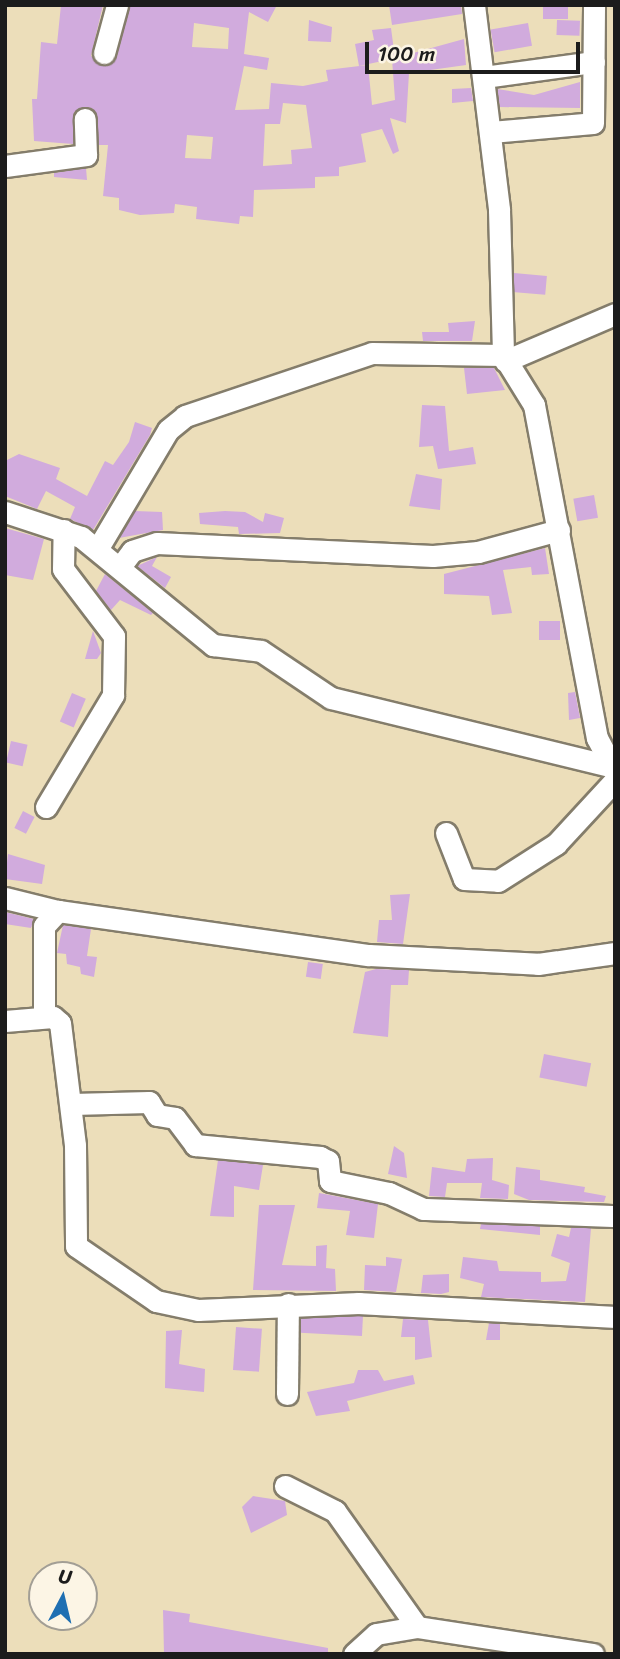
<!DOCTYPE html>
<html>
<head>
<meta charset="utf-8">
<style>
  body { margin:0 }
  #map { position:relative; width:620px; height:1659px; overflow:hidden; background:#ecdeba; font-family:Sriracha,sans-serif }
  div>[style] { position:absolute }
  .building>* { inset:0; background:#d1abdd; transform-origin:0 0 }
  .roads { filter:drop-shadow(2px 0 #847d6b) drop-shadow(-2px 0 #847d6b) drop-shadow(0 2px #847d6b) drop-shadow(0 -2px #847d6b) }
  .minor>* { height:21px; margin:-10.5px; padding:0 10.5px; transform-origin:10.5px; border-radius:10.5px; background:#fff }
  span { translate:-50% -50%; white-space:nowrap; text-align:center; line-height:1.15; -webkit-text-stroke:7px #fcf5e5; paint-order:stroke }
  .frame { position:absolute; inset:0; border:7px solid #1c1c1c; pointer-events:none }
  .north { position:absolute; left:28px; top:1561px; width:70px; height:70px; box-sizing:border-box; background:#fcf5e5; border:2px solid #a29e95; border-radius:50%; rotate:7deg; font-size:19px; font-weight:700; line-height:28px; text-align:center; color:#1c1c1c }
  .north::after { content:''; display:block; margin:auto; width:24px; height:32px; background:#1f6fb2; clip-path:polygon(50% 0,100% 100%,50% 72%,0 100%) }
  .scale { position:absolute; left:365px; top:42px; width:215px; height:32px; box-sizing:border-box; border:4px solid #1c1c1c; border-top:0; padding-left:9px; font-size:21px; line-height:24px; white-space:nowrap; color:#1c1c1c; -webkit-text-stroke:5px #fcf5e5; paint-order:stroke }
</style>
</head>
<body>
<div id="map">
  <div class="building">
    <div style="clip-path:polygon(evenodd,61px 5px,103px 5px,91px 56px,107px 66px,117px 56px,130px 5px,277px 5px,268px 22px,249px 12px,244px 54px,269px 58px,267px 70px,244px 66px,235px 110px,269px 109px,271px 83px,303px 86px,328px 81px,326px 70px,368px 65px,372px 105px,395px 100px,392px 59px,359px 66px,355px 44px,374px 40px,372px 30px,391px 28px,395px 58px,464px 39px,466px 65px,409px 73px,406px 123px,390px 118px,399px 151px,393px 154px,382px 129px,361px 134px,366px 162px,339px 167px,339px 176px,315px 177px,315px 188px,254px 190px,253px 217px,240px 216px,239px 224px,196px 219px,197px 207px,175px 204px,174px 213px,140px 215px,119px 210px,119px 198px,103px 196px,108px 145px,99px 145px,92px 108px,74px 112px,73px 144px,34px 141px,32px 99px,37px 99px,41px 42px,57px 44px,61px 5px,194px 23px,229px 28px,228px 49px,192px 47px,194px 23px,61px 5px,283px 103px,306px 105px,312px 148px,291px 150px,292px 164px,263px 166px,265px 124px,280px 124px,283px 103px,61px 5px,187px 135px,213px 137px,211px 159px,185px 158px,187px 135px)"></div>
    <div style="clip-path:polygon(389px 5px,461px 5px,462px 14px,392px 25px)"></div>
    <div style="left:543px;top:5px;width:25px;height:14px"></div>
    <div style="clip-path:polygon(309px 20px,332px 27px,331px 42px,308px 41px)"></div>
    <div style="left:557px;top:20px;width:23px;height:15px;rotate:2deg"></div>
    <div style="left:528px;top:23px;width:23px;height:38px;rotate:80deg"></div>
    <div style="clip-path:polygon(580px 82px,580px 108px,500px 107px,497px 89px,534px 95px)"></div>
    <div style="clip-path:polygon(471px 88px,473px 101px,452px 103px,452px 89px)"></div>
    <div style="clip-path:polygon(86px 168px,87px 180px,54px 177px,54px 173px)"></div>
    <div style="left:514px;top:273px;width:33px;height:19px;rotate:5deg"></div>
    <div style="clip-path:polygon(475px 321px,472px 341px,423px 341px,422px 332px,449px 332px,448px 323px)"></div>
    <div style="clip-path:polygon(464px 368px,494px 368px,505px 390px,467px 394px)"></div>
    <div style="clip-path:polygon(422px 405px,445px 406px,449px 451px,473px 447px,476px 464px,438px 469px,433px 446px,419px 447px)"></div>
    <div style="clip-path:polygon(135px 422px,152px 428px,150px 435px,93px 530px,70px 519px,75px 507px,46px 491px,37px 509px,5px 496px,5px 461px,19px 454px,60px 468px,56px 479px,87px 496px,105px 461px,113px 465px,129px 442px)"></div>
    <div style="clip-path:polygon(416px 474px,442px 479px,440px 510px,409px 506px)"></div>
    <div style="left:594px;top:495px;width:23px;height:21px;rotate:80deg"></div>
    <div style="clip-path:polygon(135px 511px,162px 512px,163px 530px,119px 538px)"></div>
    <div style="clip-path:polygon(225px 511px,245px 512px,263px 522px,265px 513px,284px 518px,280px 533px,239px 534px,238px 527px,200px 524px,199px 513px)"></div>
    <div style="clip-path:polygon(5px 528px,44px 539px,33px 580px,5px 575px)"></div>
    <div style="clip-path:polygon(545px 548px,549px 574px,532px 575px,531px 567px,503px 570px,512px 613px,492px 615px,489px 596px,444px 594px,444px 574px)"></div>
    <div style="clip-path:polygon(157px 557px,152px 566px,171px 577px,165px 588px,137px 566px)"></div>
    <div style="clip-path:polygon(105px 574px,153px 613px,151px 615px,120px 600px,111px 610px,96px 591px)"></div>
    <div style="left:560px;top:621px;width:19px;height:21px;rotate:90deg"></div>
    <div style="clip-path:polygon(93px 631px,101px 653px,97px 659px,85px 659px)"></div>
    <div style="clip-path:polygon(575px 692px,580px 718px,569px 720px,568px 693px)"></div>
    <div style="left:72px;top:693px;width:15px;height:31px;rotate:23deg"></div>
    <div style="left:11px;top:741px;width:17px;height:22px;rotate:13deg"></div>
    <div style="left:23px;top:811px;width:13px;height:19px;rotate:27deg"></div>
    <div style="clip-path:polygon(8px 854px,45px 865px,42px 884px,5px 879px)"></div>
    <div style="clip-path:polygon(410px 894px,403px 944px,377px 942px,379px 920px,392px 920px,390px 895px)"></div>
    <div style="clip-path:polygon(5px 912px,34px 919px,31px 928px,5px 924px)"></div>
    <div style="clip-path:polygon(63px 925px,91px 929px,87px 956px,97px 957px,94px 977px,81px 974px,80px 967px,67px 964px,66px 954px,57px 953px)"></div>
    <div style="left:308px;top:962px;width:15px;height:15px;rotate:8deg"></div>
    <div style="clip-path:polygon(376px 969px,409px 970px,408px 985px,391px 985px,388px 1037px,353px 1033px,365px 972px)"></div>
    <div style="left:544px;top:1054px;width:48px;height:24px;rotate:11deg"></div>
    <div style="clip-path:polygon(394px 1146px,404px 1153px,407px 1178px,388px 1174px)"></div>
    <div style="clip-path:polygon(493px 1158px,492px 1180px,509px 1185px,508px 1199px,480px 1198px,482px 1183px,447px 1183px,445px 1197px,429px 1196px,432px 1167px,465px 1172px,467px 1159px)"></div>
    <div style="clip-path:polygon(218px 1160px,263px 1165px,259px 1190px,234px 1186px,234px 1217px,210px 1216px)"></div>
    <div style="clip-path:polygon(516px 1167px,540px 1170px,540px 1180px,585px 1187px,584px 1192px,606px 1196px,604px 1202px,529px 1200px,514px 1194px)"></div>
    <div style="clip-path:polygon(319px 1193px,378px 1204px,374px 1238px,346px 1235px,350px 1211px,317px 1208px)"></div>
    <div style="clip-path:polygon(259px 1205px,295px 1205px,282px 1265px,316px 1266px,316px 1246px,327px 1245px,326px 1268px,335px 1269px,336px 1291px,253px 1290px)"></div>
    <div style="clip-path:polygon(481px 1224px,540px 1226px,540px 1235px,480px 1229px)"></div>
    <div style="clip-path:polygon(571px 1228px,591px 1228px,585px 1302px,481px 1297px,484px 1284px,460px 1278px,463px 1257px,497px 1261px,499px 1271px,541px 1272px,541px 1282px,566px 1281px,570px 1263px,551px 1256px,557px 1234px,569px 1237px)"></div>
    <div style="clip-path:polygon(386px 1257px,402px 1259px,396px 1292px,364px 1290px,365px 1265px,386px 1266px)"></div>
    <div style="clip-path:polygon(449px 1274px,449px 1292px,441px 1294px,405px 1292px,421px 1293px,423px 1275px)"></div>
    <div style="left:363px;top:1316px;width:20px;height:62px;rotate:93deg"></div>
    <div style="clip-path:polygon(403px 1319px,428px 1320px,432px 1357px,415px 1360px,415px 1337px,401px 1337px)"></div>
    <div style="clip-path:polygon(489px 1323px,500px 1324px,500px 1340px,486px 1340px)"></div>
    <div style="left:236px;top:1327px;width:26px;height:43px;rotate:4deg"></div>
    <div style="clip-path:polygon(182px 1330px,179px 1364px,205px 1369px,204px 1392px,165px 1388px,166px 1331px)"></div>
    <div style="clip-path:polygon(358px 1370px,378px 1370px,384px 1381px,413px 1375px,415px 1384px,347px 1401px,350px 1411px,316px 1416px,307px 1392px,354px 1383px)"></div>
    <div style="clip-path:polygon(253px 1496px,285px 1501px,287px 1515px,251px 1533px,242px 1507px)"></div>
    <div style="clip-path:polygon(163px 1610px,190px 1614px,189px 1622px,328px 1648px,328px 1654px,164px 1654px)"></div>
  </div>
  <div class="roads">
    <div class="minor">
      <div style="left:474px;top:5px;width:207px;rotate:83deg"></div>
      <div style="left:499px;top:210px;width:145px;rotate:88.4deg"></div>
      <div style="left:503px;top:355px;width:59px;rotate:58.2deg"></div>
      <div style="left:534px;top:405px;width:339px;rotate:79.3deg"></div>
      <div style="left:597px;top:738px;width:38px;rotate:62deg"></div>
      <div style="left:104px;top:53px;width:50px;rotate:-74.8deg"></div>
      <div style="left:484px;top:77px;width:111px;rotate:-7.8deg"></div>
      <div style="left:491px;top:132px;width:102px;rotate:-5deg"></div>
      <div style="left:593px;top:123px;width:118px;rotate:-89.5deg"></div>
      <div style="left:5px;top:166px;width:82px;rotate:-7.7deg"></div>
      <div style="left:86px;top:155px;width:36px;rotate:-92deg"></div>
      <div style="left:505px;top:361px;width:120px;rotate:-23.1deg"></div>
      <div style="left:5px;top:512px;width:80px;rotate:18.2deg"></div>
      <div style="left:81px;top:537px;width:171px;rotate:39.3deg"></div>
      <div style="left:213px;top:645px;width:48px;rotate:7.1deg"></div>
      <div style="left:261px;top:651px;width:84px;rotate:33.9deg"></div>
      <div style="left:331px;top:698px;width:286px;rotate:13.7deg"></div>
      <div style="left:98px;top:548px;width:137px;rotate:-59.3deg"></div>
      <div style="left:168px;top:430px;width:22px;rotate:-39deg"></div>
      <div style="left:185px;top:416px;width:197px;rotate:-18.6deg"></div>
      <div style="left:372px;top:353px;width:131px;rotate:0.9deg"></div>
      <div style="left:120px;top:567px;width:20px;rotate:-53deg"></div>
      <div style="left:132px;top:551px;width:26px;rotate:-18deg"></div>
      <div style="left:157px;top:543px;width:276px;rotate:2.7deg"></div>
      <div style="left:433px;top:556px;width:45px;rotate:-5.1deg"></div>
      <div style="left:478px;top:552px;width:84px;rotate:-15.2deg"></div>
      <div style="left:46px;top:807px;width:131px;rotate:-59.1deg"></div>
      <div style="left:113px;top:695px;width:59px;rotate:-89deg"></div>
      <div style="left:114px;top:636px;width:84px;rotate:-127.3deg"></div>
      <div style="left:63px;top:569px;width:39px;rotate:-89deg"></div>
      <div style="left:446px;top:833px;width:49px;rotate:68.6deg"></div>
      <div style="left:464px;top:879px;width:34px;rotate:3deg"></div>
      <div style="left:498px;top:881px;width:69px;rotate:-32.5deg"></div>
      <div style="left:556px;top:844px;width:87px;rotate:-47.3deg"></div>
      <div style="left:5px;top:898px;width:55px;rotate:13.8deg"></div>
      <div style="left:44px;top:1017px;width:91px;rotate:-90deg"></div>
      <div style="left:44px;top:926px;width:21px;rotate:-47deg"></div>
      <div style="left:58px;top:911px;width:314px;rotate:8.1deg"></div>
      <div style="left:369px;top:955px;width:169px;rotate:3deg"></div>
      <div style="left:538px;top:964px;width:78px;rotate:-8.1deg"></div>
      <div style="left:5px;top:1021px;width:48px;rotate:-4.8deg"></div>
      <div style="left:53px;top:1017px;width:9px;rotate:41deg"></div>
      <div style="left:60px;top:1023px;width:123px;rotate:83deg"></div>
      <div style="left:75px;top:1145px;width:101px;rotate:89.4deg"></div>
      <div style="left:76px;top:1246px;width:97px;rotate:34.5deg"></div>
      <div style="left:156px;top:1301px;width:43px;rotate:12.1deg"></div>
      <div style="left:198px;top:1310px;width:161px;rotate:-2.5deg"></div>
      <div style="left:359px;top:1303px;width:256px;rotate:3.1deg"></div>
      <div style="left:72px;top:1104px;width:77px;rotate:-1.5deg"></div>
      <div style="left:149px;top:1102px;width:15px;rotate:58deg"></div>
      <div style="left:157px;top:1115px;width:18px;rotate:9deg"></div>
      <div style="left:175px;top:1118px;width:34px;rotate:53deg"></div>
      <div style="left:195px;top:1145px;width:126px;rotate:5.5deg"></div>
      <div style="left:320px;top:1157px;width:9px;rotate:27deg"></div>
      <div style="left:328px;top:1161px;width:20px;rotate:84deg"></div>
      <div style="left:330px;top:1181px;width:60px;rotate:11.5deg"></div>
      <div style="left:389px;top:1193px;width:38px;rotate:25deg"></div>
      <div style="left:423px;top:1209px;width:192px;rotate:2.1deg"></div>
      <div style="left:287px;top:1394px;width:90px;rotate:-89.4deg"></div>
      <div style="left:285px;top:1486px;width:56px;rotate:26.6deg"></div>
      <div style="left:335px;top:1511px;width:142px;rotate:54.7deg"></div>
      <div style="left:354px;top:1654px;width:30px;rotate:-42deg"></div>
      <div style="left:376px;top:1634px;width:42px;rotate:-9.7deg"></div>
      <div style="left:417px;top:1627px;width:178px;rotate:8.7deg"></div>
    </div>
  </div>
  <div class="frame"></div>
  <div class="north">U</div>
  <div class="scale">100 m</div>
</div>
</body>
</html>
